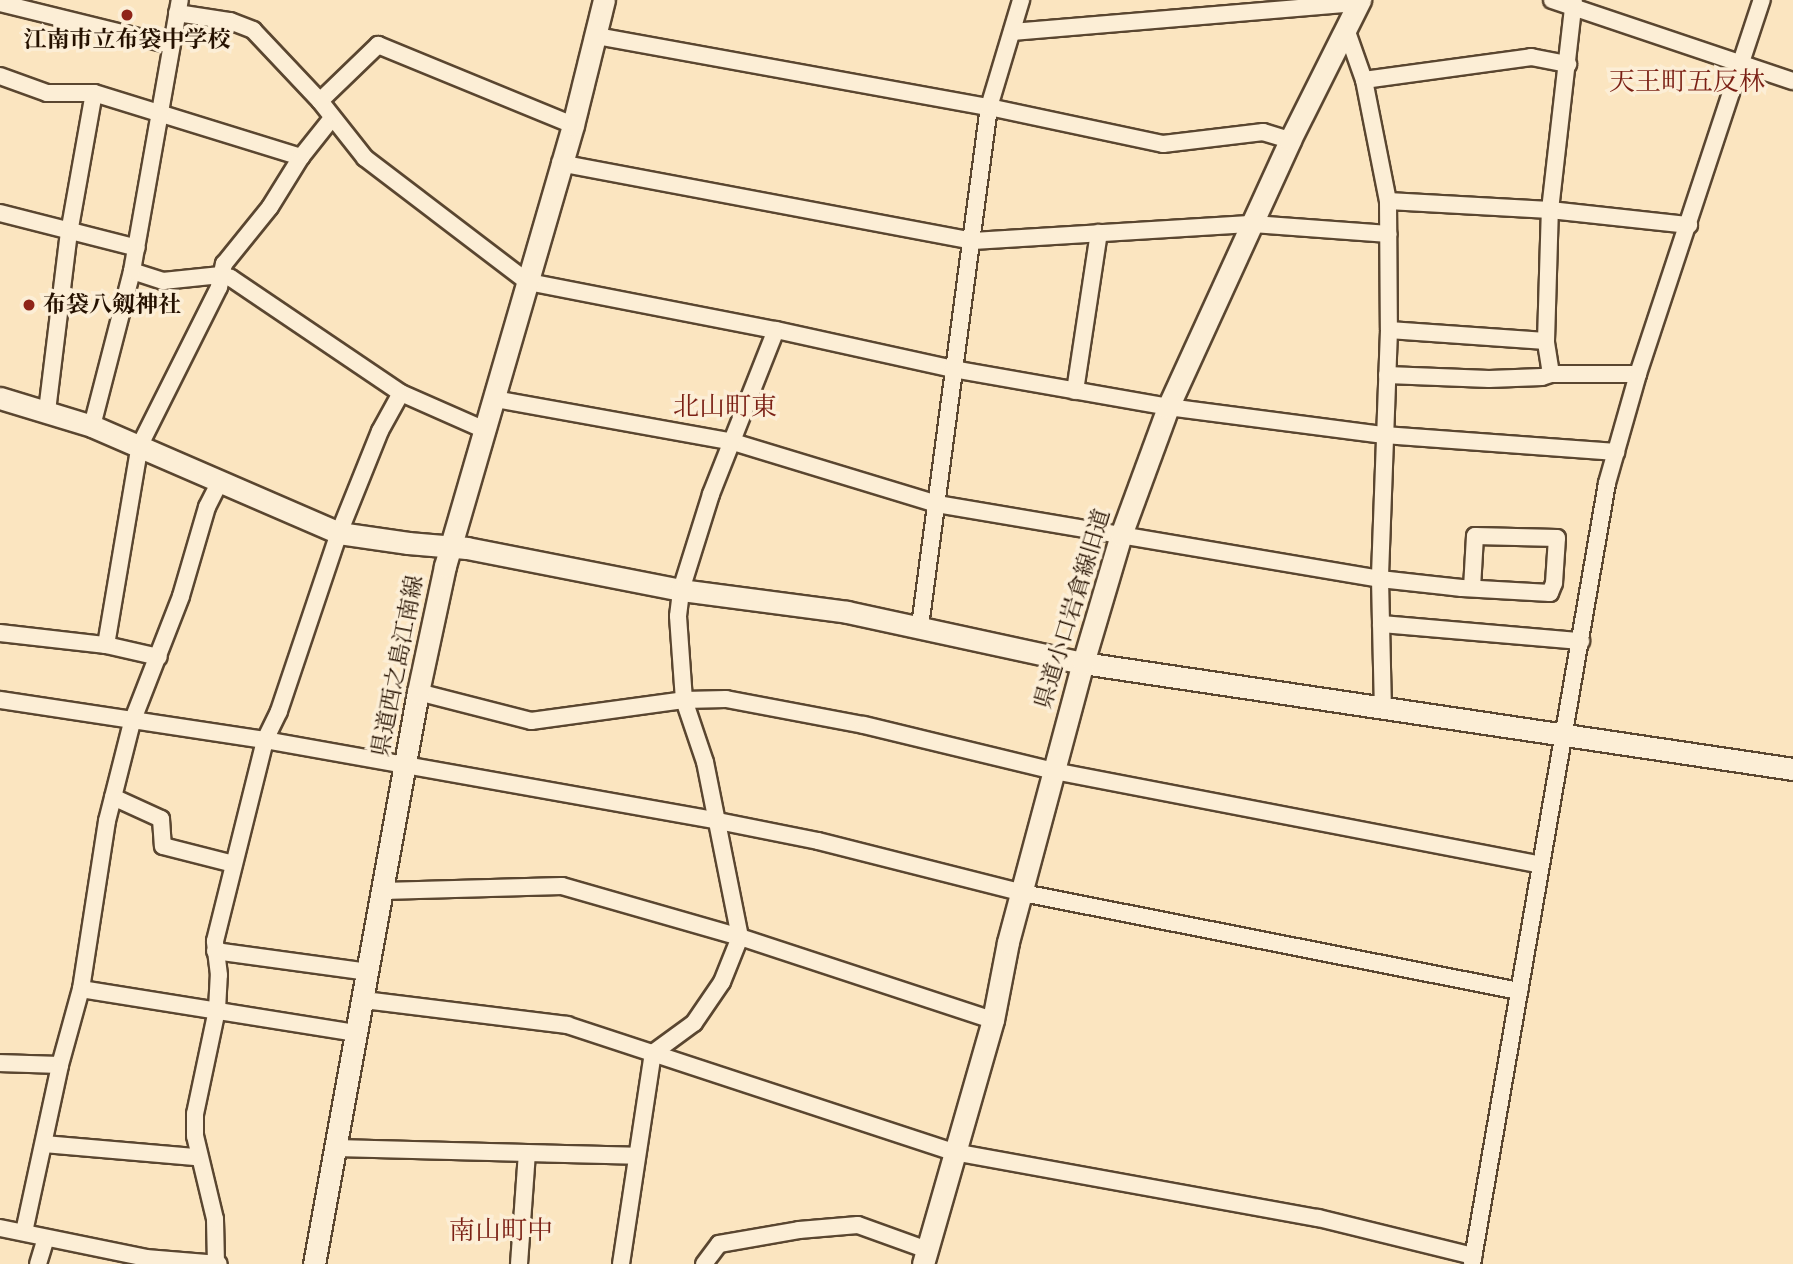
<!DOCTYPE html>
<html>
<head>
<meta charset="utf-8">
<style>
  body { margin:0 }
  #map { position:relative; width:1793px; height:1264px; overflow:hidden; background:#fbe5c0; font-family:"Libre Bodoni","Noto Serif JP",serif }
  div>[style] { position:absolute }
  .roads { filter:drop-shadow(2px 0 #5a4630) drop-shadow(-2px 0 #5a4630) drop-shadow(0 2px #5a4630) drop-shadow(0 -2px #5a4630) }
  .street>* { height:16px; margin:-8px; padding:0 8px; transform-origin:8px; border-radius:8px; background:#fceed6 }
  .secondary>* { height:21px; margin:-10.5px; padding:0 10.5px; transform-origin:10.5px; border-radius:10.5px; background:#fceed6 }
  .dots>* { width:19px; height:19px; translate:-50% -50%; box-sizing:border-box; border:4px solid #fceed6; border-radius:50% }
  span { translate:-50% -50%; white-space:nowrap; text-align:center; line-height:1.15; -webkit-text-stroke:7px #fceed6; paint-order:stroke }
  .poi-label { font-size:23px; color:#251100; font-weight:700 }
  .left { translate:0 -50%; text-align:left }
  .street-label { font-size:23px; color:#251100 }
  .quarter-label { font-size:26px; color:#7a1f14 }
</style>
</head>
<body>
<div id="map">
  <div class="roads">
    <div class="street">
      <div style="left:1552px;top:0;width:254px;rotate:18.6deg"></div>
      <div style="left:0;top:3px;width:176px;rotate:13.8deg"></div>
      <div style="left:177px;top:13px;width:54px;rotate:8.6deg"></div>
      <div style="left:230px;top:21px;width:25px;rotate:21deg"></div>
      <div style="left:253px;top:30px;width:98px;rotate:46.7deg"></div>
      <div style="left:320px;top:101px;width:73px;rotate:51.7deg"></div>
      <div style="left:365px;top:158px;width:205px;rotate:37.3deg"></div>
      <div style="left:528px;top:282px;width:253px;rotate:11deg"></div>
      <div style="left:776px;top:330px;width:181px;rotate:12.4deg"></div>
      <div style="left:953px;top:369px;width:218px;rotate:10deg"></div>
      <div style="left:1168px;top:407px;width:218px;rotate:7.4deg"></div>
      <div style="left:1384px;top:435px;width:233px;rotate:4.2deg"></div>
      <div style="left:1346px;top:29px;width:54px;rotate:70.6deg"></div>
      <div style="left:1364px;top:80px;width:123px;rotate:78.8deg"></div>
      <div style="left:1388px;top:201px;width:129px;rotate:89.6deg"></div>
      <div style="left:1389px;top:330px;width:249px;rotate:92.1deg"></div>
      <div style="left:1380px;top:579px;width:129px;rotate:88.7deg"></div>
      <div style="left:1012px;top:32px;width:348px;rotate:-4.8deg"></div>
      <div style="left:1359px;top:3px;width:3px;rotate:-108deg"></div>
      <div style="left:597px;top:36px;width:398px;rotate:10.3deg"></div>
      <div style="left:989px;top:107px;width:178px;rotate:12deg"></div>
      <div style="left:1163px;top:144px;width:101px;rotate:-6.8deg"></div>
      <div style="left:1263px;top:132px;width:28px;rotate:17deg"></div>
      <div style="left:0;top:76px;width:50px;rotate:19.9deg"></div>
      <div style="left:47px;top:93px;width:47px"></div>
      <div style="left:94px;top:93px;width:217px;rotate:17.2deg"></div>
      <div style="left:1364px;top:80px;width:169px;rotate:-7.8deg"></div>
      <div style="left:1531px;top:57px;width:38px;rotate:11deg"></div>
      <div style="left:320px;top:101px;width:81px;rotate:-44deg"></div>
      <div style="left:378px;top:45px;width:211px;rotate:22.3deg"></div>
      <div style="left:560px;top:163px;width:420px;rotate:10.7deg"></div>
      <div style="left:973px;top:241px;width:281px;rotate:-3.5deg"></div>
      <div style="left:1253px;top:224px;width:136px;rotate:4.2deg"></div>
      <div style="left:1388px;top:201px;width:162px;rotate:3.2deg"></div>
      <div style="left:1550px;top:210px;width:140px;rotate:6.2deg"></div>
      <div style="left:0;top:213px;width:141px;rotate:14.3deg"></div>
      <div style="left:132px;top:271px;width:33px;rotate:18deg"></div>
      <div style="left:163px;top:281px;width:58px;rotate:-5.9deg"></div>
      <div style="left:221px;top:275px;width:10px;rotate:17deg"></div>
      <div style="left:231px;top:278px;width:205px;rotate:34.1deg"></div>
      <div style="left:401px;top:393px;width:92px;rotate:23.8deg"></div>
      <div style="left:1389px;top:330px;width:157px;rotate:4deg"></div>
      <div style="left:1551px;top:374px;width:33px;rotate:-99deg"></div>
      <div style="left:1546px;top:341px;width:131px;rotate:-88.3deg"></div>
      <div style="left:1550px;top:210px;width:211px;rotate:-83.5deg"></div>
      <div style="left:1387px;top:375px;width:102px;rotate:2.2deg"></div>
      <div style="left:1489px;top:379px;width:53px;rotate:-2.2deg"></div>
      <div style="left:1542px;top:377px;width:9px;rotate:-18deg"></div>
      <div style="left:1551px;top:374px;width:87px"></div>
      <div style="left:1075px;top:391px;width:160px;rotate:-81.4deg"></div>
      <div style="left:495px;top:399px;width:242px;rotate:10.2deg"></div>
      <div style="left:733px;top:442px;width:213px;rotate:16.9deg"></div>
      <div style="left:937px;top:504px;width:449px;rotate:9.6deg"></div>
      <div style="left:1380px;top:579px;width:82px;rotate:6.3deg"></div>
      <div style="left:1462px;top:588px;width:88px;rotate:3.3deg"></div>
      <div style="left:1550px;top:593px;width:11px;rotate:-68deg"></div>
      <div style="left:1554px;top:583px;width:45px;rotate:-86.2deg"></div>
      <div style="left:1557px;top:538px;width:82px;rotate:-178.6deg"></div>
      <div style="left:1475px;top:536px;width:52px;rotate:93.3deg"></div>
      <div style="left:47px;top:411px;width:179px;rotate:-83deg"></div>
      <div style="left:69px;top:233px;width:142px;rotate:-79.9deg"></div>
      <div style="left:92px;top:426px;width:160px;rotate:-75.5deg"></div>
      <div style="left:132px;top:271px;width:275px;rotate:-80deg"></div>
      <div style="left:1381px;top:624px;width:201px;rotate:4.9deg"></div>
      <div style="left:920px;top:626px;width:524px;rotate:-82.43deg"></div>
      <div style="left:989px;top:107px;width:112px;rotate:-73.3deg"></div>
      <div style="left:0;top:633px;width:107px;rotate:6.5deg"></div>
      <div style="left:106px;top:645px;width:54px;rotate:12.8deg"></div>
      <div style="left:106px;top:645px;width:203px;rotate:-80.4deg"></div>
      <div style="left:140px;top:445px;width:177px;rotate:-63.4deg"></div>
      <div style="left:219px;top:287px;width:24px;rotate:-78deg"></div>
      <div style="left:224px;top:264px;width:73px;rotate:-51.1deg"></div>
      <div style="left:270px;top:207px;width:59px;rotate:-58.2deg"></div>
      <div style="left:301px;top:157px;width:50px;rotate:-51.5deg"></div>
      <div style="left:418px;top:692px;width:117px;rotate:14.4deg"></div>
      <div style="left:531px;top:721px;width:154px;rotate:-7.8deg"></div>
      <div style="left:684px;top:700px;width:42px;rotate:-1.4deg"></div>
      <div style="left:726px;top:699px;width:140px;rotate:10.7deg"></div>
      <div style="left:864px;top:725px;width:195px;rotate:13.6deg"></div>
      <div style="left:1054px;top:771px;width:495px;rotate:10.9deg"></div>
      <div style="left:0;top:700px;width:268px;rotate:8.6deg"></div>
      <div style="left:265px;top:740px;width:460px;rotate:10.1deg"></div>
      <div style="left:718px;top:821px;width:102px;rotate:11.3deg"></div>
      <div style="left:818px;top:841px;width:211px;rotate:14.2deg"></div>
      <div style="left:1023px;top:893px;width:506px;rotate:11.18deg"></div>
      <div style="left:113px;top:797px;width:53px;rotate:24.6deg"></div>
      <div style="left:161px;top:819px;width:27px;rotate:86deg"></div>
      <div style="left:163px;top:846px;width:73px;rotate:14.2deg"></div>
      <div style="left:383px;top:891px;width:179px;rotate:-1.6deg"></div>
      <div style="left:562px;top:886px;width:185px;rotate:16deg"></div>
      <div style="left:740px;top:937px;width:266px;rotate:18.2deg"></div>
      <div style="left:215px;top:951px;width:155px;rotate:7.8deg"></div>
      <div style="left:81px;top:989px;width:279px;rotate:9.1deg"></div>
      <div style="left:364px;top:1000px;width:205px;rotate:7deg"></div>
      <div style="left:567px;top:1025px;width:407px;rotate:18.2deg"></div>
      <div style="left:954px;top:1152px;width:370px;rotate:10.3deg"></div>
      <div style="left:1318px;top:1218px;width:160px;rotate:13.8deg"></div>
      <div style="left:0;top:1063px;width:60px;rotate:1.9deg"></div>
      <div style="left:44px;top:1144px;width:154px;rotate:4.9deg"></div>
      <div style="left:336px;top:1148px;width:300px;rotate:1.5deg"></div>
      <div style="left:0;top:1228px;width:149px;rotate:11.6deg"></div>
      <div style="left:146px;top:1258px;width:73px;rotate:4.7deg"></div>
      <div style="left:24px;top:1232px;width:171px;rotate:-77.8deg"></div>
      <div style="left:60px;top:1065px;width:79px;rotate:-74.6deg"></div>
      <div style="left:81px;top:989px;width:170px;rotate:-81.2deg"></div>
      <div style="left:107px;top:821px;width:102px;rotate:-75.8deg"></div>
      <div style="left:132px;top:722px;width:135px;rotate:-68.7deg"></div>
      <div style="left:181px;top:596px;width:93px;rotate:-73.7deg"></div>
      <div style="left:207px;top:507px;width:27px;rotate:-63deg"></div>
      <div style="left:38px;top:1264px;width:27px;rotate:-73deg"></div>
      <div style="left:216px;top:1264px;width:45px;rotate:-91.3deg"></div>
      <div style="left:215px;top:1219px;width:85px;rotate:-103.5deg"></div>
      <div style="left:195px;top:1136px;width:22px;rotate:-90deg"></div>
      <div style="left:195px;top:1114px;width:106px;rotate:-78.1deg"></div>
      <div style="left:217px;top:1010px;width:35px;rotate:-87deg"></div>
      <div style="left:219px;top:975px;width:34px;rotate:-97deg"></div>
      <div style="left:215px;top:941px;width:207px;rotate:-76deg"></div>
      <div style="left:265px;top:740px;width:32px;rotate:-64deg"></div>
      <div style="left:279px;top:711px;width:188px;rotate:-71.4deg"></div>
      <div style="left:339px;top:533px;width:110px;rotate:-68.1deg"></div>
      <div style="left:380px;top:431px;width:43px;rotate:-61.1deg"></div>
      <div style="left:519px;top:1264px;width:111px;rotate:-85.9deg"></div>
      <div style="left:621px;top:1264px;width:213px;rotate:-81.4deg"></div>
      <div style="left:653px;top:1053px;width:51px;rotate:-36.2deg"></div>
      <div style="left:694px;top:1023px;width:50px;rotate:-55.7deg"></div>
      <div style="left:722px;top:982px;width:48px;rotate:-68.2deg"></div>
      <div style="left:740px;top:937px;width:178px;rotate:-101.3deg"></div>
      <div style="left:705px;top:762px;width:65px;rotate:-108.7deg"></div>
      <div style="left:684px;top:700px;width:84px;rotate:-94.1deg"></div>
      <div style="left:678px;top:616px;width:26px;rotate:-83deg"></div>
      <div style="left:681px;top:590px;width:101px;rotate:-72.6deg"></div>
      <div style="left:711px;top:494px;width:176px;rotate:-68.4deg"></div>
      <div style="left:704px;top:1264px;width:25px;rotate:-53deg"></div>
      <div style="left:719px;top:1244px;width:81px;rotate:-9.9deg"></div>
      <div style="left:799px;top:1230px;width:59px;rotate:-4.8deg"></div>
      <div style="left:858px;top:1225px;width:73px;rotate:19.9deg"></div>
      <div style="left:1472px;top:1264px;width:793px;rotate:-80.19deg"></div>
      <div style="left:1607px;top:483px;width:113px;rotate:-74.1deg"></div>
      <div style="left:1638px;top:374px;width:394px;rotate:-71.7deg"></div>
    </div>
    <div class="secondary">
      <div style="left:0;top:398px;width:96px;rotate:16.9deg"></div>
      <div style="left:92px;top:426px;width:269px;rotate:23.4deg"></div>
      <div style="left:339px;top:533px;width:70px;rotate:8.2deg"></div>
      <div style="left:408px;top:543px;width:59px;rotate:4.8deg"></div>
      <div style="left:467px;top:548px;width:218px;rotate:11.1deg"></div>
      <div style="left:681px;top:590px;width:167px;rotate:7.5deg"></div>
      <div style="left:847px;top:612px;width:241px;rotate:12.2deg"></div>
      <div style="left:1083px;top:663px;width:718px;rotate:8.49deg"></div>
      <div style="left:314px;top:1264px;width:581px;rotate:-79.7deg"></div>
      <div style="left:418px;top:692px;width:129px;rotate:-77.9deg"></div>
      <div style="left:445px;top:566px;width:459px;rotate:-73.8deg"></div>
      <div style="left:573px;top:125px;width:129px;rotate:-76.1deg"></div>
      <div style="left:923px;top:1264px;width:254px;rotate:-74deg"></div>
      <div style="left:993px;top:1020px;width:79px;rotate:-79.1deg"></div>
      <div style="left:1008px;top:942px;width:289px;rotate:-75deg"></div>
      <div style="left:1083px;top:663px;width:134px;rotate:-73.5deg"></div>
      <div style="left:1121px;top:535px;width:136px;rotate:-69.8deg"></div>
      <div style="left:1168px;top:407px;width:294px;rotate:-65.4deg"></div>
      <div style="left:1290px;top:140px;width:157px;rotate:-63.4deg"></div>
    </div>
  </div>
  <div class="dots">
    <div style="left:127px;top:15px;background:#8f2418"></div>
    <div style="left:29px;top:305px;background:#8f2418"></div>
  </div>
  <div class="poi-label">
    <span style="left:127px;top:40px">江南市立布袋中学校</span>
    <span class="left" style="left:43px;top:305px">布袋八剱神社</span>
  </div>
  <div class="street-label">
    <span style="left:1073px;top:609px;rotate:-73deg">県道小口岩倉線旧道</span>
    <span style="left:398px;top:666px;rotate:-79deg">県道西之島江南線</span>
  </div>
  <div class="quarter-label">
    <span style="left:1687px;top:83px">天王町五反林</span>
    <span style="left:725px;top:408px">北山町東</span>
    <span style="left:501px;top:1232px">南山町中</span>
  </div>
</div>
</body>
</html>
